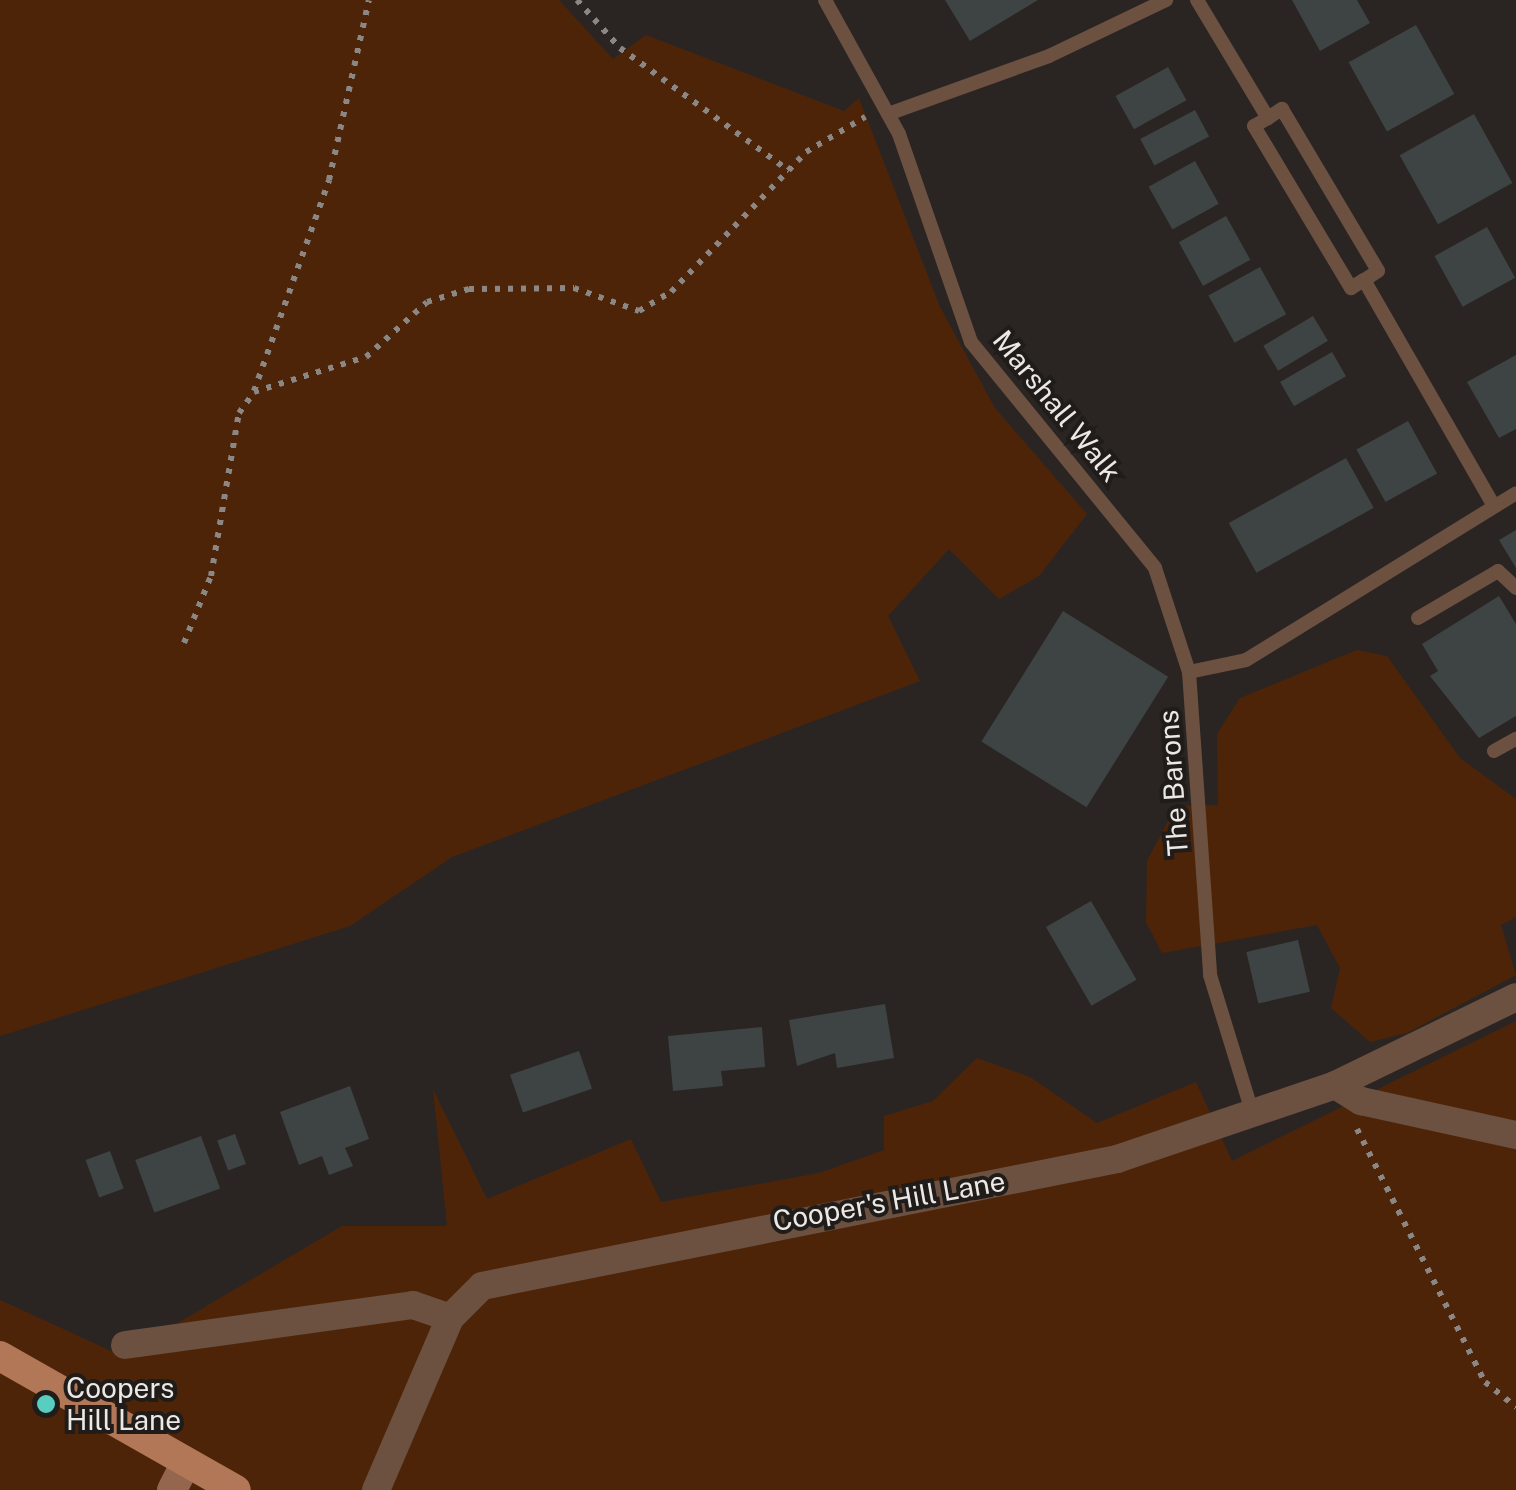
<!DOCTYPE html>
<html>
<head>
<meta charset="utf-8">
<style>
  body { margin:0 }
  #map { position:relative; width:1516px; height:1490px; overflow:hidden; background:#2a2523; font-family:"Public Sans",sans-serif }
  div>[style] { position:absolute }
  .green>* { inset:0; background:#4e2408 }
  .building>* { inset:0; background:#3d4443; transform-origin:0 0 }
  .path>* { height:6px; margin-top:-3px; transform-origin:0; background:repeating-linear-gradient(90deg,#8b8785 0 5px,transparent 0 13px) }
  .lane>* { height:14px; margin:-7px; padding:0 7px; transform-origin:7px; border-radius:7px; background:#6c5040 }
  .street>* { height:28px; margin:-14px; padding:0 14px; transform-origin:14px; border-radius:14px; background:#6c5040 }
  .secondary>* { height:30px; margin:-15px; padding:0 15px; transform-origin:15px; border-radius:15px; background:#93664d }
  .primary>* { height:30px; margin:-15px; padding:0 15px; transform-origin:15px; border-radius:15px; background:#b17757 }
  .dots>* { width:28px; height:28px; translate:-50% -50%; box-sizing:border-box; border:5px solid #201c19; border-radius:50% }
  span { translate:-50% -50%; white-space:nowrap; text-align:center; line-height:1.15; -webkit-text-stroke:8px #201c19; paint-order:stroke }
  .street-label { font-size:28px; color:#ebe8e6 }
  .poi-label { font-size:28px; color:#ebe8e6 }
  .left { translate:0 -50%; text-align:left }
</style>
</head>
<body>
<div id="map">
  <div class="green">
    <div style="clip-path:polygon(0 0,559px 0,613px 59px,646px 35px,844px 111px,859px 98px,940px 307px,995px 408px,1087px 514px,1039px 576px,999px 599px,949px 549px,888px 616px,920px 681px,452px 857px,350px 926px,0 1036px)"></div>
    <div style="clip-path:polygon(1357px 650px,1387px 656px,1460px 758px,1516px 799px,1516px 917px,1501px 925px,1516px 975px,1407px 1033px,1370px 1042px,1331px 1008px,1340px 968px,1317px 925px,1162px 953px,1146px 922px,1147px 861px,1176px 806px,1218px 805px,1217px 734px,1240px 698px)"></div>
    <div style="clip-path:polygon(1516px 1021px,1516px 1490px,0 1490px,0 1300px,122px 1356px,342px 1226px,447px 1226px,433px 1089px,487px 1199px,631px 1139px,661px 1202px,819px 1173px,884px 1150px,884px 1116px,933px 1101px,977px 1058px,1030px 1077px,1097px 1123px,1196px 1082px,1232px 1161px)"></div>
  </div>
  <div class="building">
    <div style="clip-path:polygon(945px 0,1038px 0,970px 41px)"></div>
    <div style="clip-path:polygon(1292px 0,1357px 0,1370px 23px,1320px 51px)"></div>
    <div style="left:1416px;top:25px;width:79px;height:77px;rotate:61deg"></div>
    <div style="left:1168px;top:67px;width:38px;height:60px;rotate:61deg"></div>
    <div style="left:1195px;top:110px;width:30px;height:62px;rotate:62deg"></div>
    <div style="left:1474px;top:114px;width:79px;height:85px;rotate:61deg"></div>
    <div style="left:1195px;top:161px;width:49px;height:53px;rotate:61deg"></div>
    <div style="left:1226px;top:216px;width:50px;height:54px;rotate:61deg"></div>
    <div style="left:1487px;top:227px;width:58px;height:60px;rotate:61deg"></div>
    <div style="left:1260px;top:267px;width:54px;height:59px;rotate:61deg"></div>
    <div style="left:1313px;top:316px;width:29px;height:58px;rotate:59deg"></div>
    <div style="left:1332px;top:352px;width:28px;height:60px;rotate:60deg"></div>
    <div style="clip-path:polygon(1516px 355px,1516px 429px,1499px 438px,1467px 382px)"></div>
    <div style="left:1408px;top:421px;width:60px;height:59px;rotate:61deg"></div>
    <div style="left:1346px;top:458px;width:57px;height:134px;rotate:61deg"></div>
    <div style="clip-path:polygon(1516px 530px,1516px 568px,1499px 540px)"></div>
    <div style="clip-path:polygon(1499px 596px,1516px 624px,1516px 716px,1479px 738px,1430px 676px,1438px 671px,1422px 644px)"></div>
    <div style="left:1063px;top:611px;width:124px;height:154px;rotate:32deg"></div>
    <div style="left:1091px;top:901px;width:91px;height:52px;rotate:60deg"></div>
    <div style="left:1298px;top:940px;width:53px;height:53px;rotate:77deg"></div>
    <div style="clip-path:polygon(885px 1004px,894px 1058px,837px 1068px,835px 1053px,797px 1066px,789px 1020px)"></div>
    <div style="clip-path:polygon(762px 1027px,765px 1067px,721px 1071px,723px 1086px,673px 1091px,668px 1036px)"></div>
    <div style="left:579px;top:1051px;width:40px;height:73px;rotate:71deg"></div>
    <div style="clip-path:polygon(350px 1086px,369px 1139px,345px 1148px,353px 1166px,329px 1175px,322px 1156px,299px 1165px,280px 1112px)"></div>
    <div style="left:235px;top:1134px;width:32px;height:19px;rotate:70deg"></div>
    <div style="left:201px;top:1136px;width:56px;height:70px;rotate:70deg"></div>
    <div style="left:110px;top:1151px;width:40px;height:26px;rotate:70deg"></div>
  </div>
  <div class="path">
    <div style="left:577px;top:0;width:64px;rotate:48.1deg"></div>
    <div style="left:620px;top:48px;width:209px;rotate:36deg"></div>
    <div style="left:254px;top:391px;width:224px;rotate:-70.4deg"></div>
    <div style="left:329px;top:180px;width:184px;rotate:-77.5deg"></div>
    <div style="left:184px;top:643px;width:72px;rotate:-68.1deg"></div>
    <div style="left:211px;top:576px;width:165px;rotate:-80.3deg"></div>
    <div style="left:239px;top:413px;width:26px;rotate:-54deg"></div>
    <div style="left:254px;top:392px;width:117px;rotate:-17.4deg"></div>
    <div style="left:366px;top:357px;width:82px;rotate:-42deg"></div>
    <div style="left:427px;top:302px;width:44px;rotate:-17.2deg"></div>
    <div style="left:469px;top:289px;width:105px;rotate:-0.5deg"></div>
    <div style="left:574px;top:288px;width:69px;rotate:19.5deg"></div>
    <div style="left:639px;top:311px;width:37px;rotate:-31deg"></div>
    <div style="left:671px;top:292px;width:194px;rotate:-46deg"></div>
    <div style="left:806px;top:152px;width:69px;rotate:-30.7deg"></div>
    <div style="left:1357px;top:1129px;width:284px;rotate:63.2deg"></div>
    <div style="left:1485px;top:1382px;width:40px;rotate:39deg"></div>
  </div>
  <div class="lane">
    <div style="left:825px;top:0;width:153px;rotate:61.1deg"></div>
    <div style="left:899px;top:134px;width:220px;rotate:70.9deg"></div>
    <div style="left:971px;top:342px;width:291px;rotate:50.8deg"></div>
    <div style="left:1155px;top:568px;width:109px;rotate:71.9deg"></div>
    <div style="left:1189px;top:672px;width:304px;rotate:86deg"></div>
    <div style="left:1210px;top:975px;width:146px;rotate:72.9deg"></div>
    <div style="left:1197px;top:0;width:138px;rotate:59deg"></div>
    <div style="left:1268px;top:118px;width:16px;rotate:150deg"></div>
    <div style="left:1254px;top:126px;width:189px;rotate:59.1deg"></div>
    <div style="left:1351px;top:288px;width:15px;rotate:-32deg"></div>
    <div style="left:1364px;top:280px;width:261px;rotate:60.1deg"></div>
    <div style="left:888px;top:114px;width:171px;rotate:-19.8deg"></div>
    <div style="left:1049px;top:56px;width:130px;rotate:-25.6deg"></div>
    <div style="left:1268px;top:118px;width:17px;rotate:-33deg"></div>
    <div style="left:1282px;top:109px;width:188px;rotate:59.3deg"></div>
    <div style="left:1378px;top:271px;width:17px;rotate:147deg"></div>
    <div style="left:1418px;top:618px;width:93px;rotate:-30.4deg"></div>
    <div style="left:1498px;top:571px;width:25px;rotate:43deg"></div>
    <div style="left:1189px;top:672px;width:58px;rotate:-11.9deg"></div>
    <div style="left:1246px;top:660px;width:317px;rotate:-31.7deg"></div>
    <div style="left:1494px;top:751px;width:25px;rotate:-29deg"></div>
  </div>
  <div class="street">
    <div style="left:1335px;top:1085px;width:31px;rotate:32deg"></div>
    <div style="left:1361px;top:1101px;width:159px;rotate:12.4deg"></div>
    <div style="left:125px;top:1345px;width:291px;rotate:-7.9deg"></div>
    <div style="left:413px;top:1305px;width:39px;rotate:19deg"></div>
    <div style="left:376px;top:1490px;width:187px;rotate:-66.7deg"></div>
    <div style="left:450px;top:1318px;width:45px;rotate:-45deg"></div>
    <div style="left:482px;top:1286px;width:648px;rotate:-11.31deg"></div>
    <div style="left:1117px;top:1159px;width:230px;rotate:-18.7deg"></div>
    <div style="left:1335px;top:1085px;width:201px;rotate:-25.9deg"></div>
  </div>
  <div class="secondary">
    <div style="left:172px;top:1490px;width:25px;rotate:-63deg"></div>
  </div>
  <div class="primary">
    <div style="left:0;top:1356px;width:271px;rotate:29.6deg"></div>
  </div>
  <div class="dots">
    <div style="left:46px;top:1404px;background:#58cec0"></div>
  </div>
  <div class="street-label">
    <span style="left:1057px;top:406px;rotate:51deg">Marshall Walk</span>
    <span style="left:1173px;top:783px;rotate:-94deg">The Barons</span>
    <span style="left:889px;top:1201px;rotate:-10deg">Cooper's Hill Lane</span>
  </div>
  <div class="poi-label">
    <span class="left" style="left:66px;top:1404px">Coopers<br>Hill Lane</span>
  </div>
</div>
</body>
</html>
